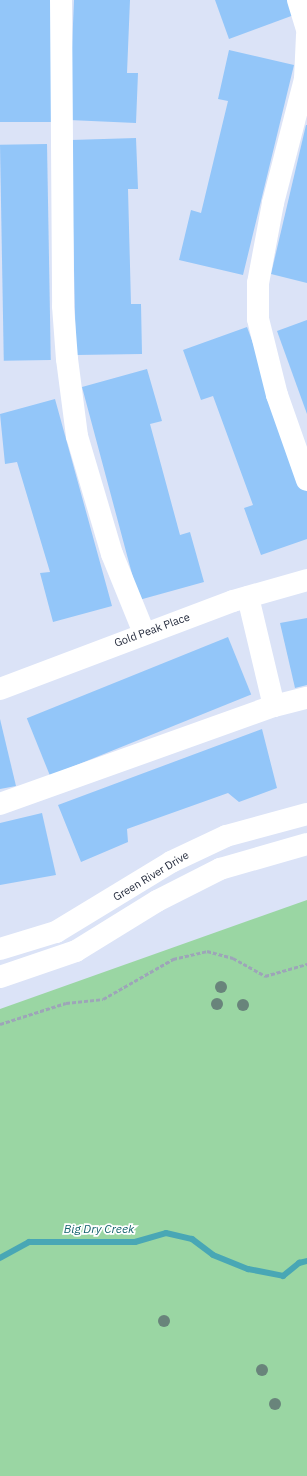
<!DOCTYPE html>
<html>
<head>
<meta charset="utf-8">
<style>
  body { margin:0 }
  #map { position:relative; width:307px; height:1476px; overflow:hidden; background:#dbe3f7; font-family:"IBM Plex Sans",sans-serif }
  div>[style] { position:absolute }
  .green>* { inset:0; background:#9ad6a3 }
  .stream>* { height:6px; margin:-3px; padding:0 3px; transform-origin:3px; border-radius:3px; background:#49a7b5 }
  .building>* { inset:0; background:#93c6f9; transform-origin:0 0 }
  .path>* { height:2.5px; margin-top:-1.25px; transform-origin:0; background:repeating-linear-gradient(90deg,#9da5b8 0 4px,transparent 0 6px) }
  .minor>* { height:22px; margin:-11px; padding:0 11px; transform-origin:11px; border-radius:11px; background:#fff }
  .trees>* { width:12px; height:12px; margin:-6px; border-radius:50%; background:#69847b }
  span { translate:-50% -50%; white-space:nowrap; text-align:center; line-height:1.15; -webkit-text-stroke:3.5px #fff; paint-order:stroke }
  .street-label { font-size:11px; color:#1d2436 }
  .water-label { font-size:12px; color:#15636d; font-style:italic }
</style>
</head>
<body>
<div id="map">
  <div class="green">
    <div style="clip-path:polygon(307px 900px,307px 1476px,0 1476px,0 1009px)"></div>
  </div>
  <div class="stream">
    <div style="left:0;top:1258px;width:33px;rotate:-29deg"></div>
    <div style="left:29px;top:1242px;width:106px"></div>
    <div style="left:135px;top:1242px;width:32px;rotate:-16deg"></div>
    <div style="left:166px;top:1233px;width:27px;rotate:13deg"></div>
    <div style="left:192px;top:1239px;width:26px;rotate:37deg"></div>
    <div style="left:213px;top:1255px;width:38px;rotate:22deg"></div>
    <div style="left:248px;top:1269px;width:36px;rotate:11deg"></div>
    <div style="left:283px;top:1276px;width:21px;rotate:-39deg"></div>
    <div style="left:299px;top:1263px;width:8px;rotate:-14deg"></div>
  </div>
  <div class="building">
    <div style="left:0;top:0;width:52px;height:122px"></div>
    <div style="clip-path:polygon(74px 0,130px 0,127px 73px,138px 73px,136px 123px,69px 120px)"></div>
    <div style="clip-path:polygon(215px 0,289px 0,294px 15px,229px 39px)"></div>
    <div style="clip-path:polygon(229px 50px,294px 65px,243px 275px,179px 260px,191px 210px,201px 213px,228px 101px,218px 99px)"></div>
    <div style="clip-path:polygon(306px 125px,307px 125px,307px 283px,271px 274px)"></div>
    <div style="clip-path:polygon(136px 138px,138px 189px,128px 189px,131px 304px,141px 304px,142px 354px,76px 355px,71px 140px)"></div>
    <div style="left:47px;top:144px;width:216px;height:47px;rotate:89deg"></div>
    <div style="clip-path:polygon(307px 320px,307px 414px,277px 331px)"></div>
    <div style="clip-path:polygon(247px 327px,307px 491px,307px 539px,261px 555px,244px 508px,253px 505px,213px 396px,201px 400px,183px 350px)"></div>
    <div style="clip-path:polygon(147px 369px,162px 421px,150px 424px,180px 535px,190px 532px,204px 582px,139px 600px,82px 387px)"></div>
    <div style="clip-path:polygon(55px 399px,112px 606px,53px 622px,40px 573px,50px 572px,17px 462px,5px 464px,0 414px)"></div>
    <div style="clip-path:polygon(307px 618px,307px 685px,295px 688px,280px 623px)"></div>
    <div style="left:228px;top:637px;width:62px;height:217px;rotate:68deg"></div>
    <div style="clip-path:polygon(0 719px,16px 786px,0 789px)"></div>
    <div style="clip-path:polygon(262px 729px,277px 788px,239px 802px,228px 793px,127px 829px,128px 842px,81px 862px,58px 805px)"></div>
    <div style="clip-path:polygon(42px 813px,56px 875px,0 885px,0 823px)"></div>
  </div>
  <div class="path">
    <div style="left:0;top:1024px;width:69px;rotate:-17.7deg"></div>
    <div style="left:66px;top:1003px;width:37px;rotate:-6deg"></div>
    <div style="left:103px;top:999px;width:81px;rotate:-29.7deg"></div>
    <div style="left:173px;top:959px;width:35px;rotate:-13deg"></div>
    <div style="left:207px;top:951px;width:27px;rotate:15deg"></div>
    <div style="left:233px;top:958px;width:37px;rotate:29deg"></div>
    <div style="left:265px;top:976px;width:44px;rotate:-15.9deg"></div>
  </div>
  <div class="minor">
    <div style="left:61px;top:0;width:306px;rotate:89.6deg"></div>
    <div style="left:63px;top:306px;width:53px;rotate:85.7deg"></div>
    <div style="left:67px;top:359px;width:78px;rotate:82.6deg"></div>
    <div style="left:77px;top:436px;width:123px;rotate:73.5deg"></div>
    <div style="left:112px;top:554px;width:85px;rotate:67.9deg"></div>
    <div style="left:298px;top:0;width:30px;rotate:73deg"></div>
    <div style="left:307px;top:35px;width:44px;rotate:92.6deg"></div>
    <div style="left:305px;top:79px;width:128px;rotate:104.5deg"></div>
    <div style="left:273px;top:203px;width:81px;rotate:100.6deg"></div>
    <div style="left:258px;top:283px;width:36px;rotate:90deg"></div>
    <div style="left:258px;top:319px;width:78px;rotate:76deg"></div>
    <div style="left:277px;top:395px;width:90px;rotate:70.6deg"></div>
    <div style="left:248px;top:597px;width:112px;rotate:76.6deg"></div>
    <div style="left:0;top:689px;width:249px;rotate:-20.7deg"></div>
    <div style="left:233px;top:601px;width:77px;rotate:-15.8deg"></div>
    <div style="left:0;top:804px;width:291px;rotate:-19.7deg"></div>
    <div style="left:274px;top:706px;width:34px;rotate:-14deg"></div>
    <div style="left:0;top:949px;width:59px;rotate:-16.9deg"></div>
    <div style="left:56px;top:932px;width:135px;rotate:-31.3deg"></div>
    <div style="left:171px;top:862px;width:61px;rotate:-25.3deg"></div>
    <div style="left:226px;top:836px;width:84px;rotate:-15.2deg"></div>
    <div style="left:0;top:977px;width:80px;rotate:-18.9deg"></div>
    <div style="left:76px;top:951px;width:95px;rotate:-31.7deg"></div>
    <div style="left:157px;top:901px;width:71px;rotate:-26.9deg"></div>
    <div style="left:220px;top:869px;width:91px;rotate:-16deg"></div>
  </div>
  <div class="trees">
    <div style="left:221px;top:987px"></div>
    <div style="left:217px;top:1004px"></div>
    <div style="left:243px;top:1005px"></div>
    <div style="left:164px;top:1321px"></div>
    <div style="left:262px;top:1370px"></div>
    <div style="left:275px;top:1404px"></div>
  </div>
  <div class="street-label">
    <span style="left:152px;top:630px;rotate:-20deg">Gold Peak Place</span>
    <span style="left:151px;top:876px;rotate:-31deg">Green River Drive</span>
  </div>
  <div class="water-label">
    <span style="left:99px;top:1229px">Big Dry Creek</span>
  </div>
</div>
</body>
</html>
